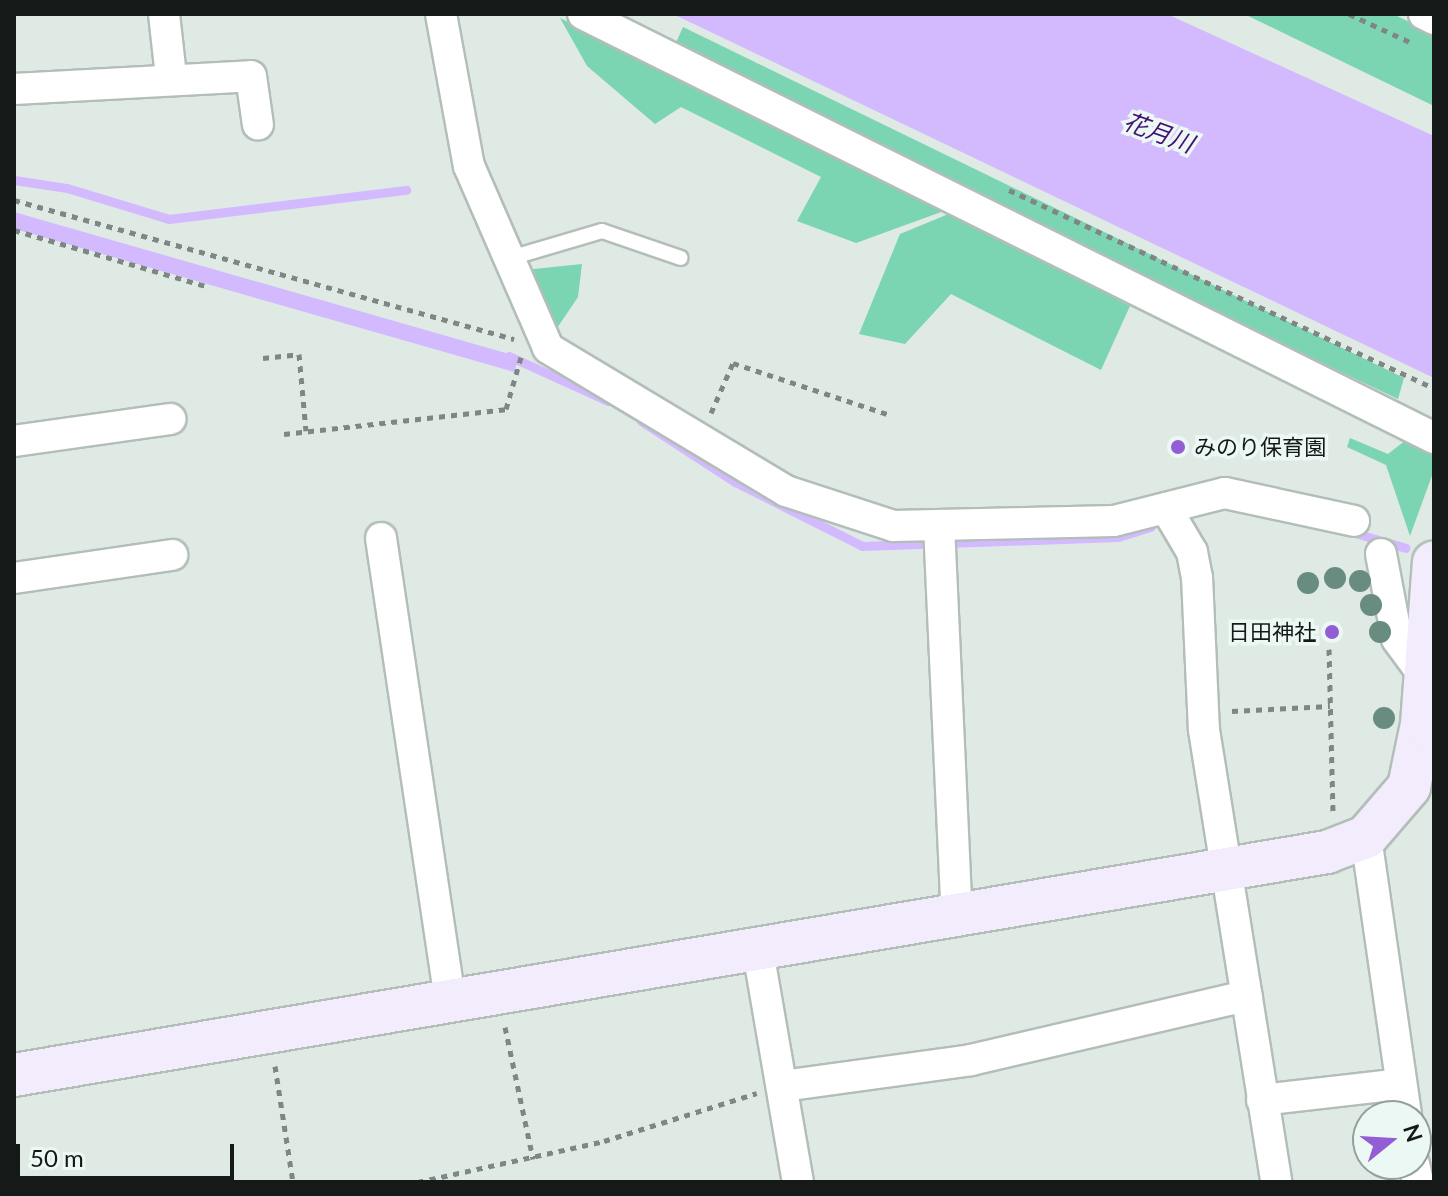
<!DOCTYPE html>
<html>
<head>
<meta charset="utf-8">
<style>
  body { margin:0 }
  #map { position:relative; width:1448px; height:1196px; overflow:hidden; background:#dfeae5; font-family:Lato,"Noto Sans JP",sans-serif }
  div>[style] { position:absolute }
  .green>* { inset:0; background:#7bd4b2 }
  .water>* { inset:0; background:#d3b9fe; transform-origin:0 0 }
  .stream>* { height:9px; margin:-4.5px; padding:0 4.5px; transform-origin:4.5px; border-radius:4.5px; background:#d3b9fe }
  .path>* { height:5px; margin-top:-2.5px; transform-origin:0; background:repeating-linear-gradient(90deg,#7f8784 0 6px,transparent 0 12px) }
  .roads { filter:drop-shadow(2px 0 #b3beb9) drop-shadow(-2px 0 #b3beb9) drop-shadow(0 2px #b3beb9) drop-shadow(0 -2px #b3beb9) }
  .lane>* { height:14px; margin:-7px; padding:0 7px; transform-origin:7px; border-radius:7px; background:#fff }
  .street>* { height:30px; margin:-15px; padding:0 15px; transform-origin:15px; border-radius:15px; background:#fff }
  .secondary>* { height:42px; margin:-21px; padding:0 21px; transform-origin:21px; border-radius:21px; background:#f2ecfd }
  .trees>* { width:22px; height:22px; margin:-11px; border-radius:50%; background:#698c81 }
  .dots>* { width:22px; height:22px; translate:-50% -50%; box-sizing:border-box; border:4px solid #ecf8f3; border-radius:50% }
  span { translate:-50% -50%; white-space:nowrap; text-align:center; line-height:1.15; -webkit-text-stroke:7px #ecf8f3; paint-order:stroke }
  .poi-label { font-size:22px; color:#151917 }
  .left { translate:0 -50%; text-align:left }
  .right { translate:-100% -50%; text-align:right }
  .water-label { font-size:24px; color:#440f74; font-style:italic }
  .frame { position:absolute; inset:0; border:16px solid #151917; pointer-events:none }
  .north { position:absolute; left:1352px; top:1100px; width:80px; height:80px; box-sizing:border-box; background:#ecf8f3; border:2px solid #969f9b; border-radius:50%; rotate:72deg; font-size:22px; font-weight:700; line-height:32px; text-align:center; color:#151917 }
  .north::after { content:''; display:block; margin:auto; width:28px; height:36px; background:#925dd5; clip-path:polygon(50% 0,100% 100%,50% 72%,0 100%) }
  .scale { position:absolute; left:16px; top:1144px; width:218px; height:36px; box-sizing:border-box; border:4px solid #151917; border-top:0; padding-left:10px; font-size:24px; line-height:28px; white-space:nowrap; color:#151917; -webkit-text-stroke:6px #ecf8f3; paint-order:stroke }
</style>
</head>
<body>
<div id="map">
  <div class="green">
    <div style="clip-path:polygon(1244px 14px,1393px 14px,1434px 34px,1434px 106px)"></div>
    <div style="clip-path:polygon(560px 18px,899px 189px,952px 208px,856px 243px,797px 221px,821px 177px,681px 107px,655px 124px,587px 66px)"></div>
    <div style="clip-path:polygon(683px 27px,1404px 378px,1398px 399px,671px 54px)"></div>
    <div style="clip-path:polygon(951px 213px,1130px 306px,1101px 370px,951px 294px,905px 344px,859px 334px,900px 234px)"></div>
    <div style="clip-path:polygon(582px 264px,578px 297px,551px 337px,515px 271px)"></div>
    <div style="clip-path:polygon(1411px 436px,1434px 449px,1434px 470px,1410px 536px,1386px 465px,1347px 447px,1350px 438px,1388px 454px)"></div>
  </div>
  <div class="water">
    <div style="clip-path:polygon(673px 14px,1167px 14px,1434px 136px,1434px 378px)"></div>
    <div style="left:14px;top:212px;width:525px;height:16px;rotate:16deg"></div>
  </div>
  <div class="stream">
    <div style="left:14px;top:180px;width:54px;rotate:8.6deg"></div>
    <div style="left:67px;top:188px;width:107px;rotate:16.9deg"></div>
    <div style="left:169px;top:219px;width:239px;rotate:-7deg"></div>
    <div style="left:509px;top:356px;width:109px;rotate:24.4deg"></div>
    <div style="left:641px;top:421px;width:112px;rotate:33deg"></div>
    <div style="left:735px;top:482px;width:142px;rotate:26.7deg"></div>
    <div style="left:862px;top:546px;width:256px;rotate:-2deg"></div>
    <div style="left:1118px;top:537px;width:34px;rotate:-17deg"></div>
    <div style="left:1348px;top:531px;width:60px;rotate:16.3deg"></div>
  </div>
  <div class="path">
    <div style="left:1349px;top:14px;width:67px;rotate:24.7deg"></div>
    <div style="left:1009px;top:190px;width:469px;rotate:25deg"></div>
    <div style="left:14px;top:200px;width:519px;rotate:15.54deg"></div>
    <div style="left:14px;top:230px;width:200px;rotate:16.3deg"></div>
    <div style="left:263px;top:358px;width:36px;rotate:-6deg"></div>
    <div style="left:299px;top:354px;width:77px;rotate:84.8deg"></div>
    <div style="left:711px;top:413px;width:55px;rotate:-66.3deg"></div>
    <div style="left:733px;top:363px;width:162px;rotate:18.3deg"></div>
    <div style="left:284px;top:434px;width:223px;rotate:-6.4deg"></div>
    <div style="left:506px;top:409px;width:54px;rotate:-73.9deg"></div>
    <div style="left:1329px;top:649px;width:165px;rotate:88.6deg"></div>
    <div style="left:1232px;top:711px;width:98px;rotate:-2.9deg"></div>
    <div style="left:505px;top:1027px;width:135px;rotate:78deg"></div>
    <div style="left:275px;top:1066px;width:117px;rotate:81.2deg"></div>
    <div style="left:418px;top:1182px;width:190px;rotate:-12.4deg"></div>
    <div style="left:604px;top:1141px;width:160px;rotate:-17.4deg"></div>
  </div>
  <div class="roads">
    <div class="lane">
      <div style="left:507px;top:259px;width:99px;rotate:-16.4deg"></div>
      <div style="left:602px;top:231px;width:83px;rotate:18.9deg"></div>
    </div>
    <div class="street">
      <div style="left:164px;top:14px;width:62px;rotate:83.6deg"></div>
      <div style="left:441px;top:14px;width:155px;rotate:79.6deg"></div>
      <div style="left:469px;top:166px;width:198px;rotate:66.5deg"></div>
      <div style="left:548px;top:348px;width:278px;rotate:31deg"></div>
      <div style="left:786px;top:491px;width:113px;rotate:18.1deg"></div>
      <div style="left:893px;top:526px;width:221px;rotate:-1.3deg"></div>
      <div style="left:1114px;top:521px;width:114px;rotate:-14.2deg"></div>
      <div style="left:1225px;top:493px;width:132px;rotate:12.2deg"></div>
      <div style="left:583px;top:14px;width:951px;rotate:26.48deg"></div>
      <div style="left:1424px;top:14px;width:11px;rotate:27deg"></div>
      <div style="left:14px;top:89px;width:237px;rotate:-3.1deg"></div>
      <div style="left:251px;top:76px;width:49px;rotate:81.9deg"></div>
      <div style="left:14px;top:441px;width:158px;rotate:-8deg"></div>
      <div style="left:1166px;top:508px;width:51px;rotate:59.4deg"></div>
      <div style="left:1192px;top:552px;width:25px;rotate:79deg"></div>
      <div style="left:1197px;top:577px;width:153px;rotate:87.4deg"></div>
      <div style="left:1204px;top:730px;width:458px;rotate:80.9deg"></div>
      <div style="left:939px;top:525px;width:392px;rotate:87.4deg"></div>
      <div style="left:381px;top:538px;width:469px;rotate:81.5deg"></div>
      <div style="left:1381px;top:554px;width:86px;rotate:79.3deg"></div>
      <div style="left:1397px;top:639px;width:47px;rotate:53.6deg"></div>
      <div style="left:14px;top:578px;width:160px;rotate:-8.3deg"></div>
      <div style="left:1366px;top:837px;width:282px;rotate:81.8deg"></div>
      <div style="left:758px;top:951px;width:234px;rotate:80.2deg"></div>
      <div style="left:782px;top:1086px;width:191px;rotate:-7.8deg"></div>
      <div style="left:971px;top:1060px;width:283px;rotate:-13.1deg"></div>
      <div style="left:1262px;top:1100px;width:139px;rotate:-6.6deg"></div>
      <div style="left:1414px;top:1164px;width:18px;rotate:77deg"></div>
    </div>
    <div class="secondary">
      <div style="left:14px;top:1075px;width:1332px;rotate:-9.64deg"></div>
      <div style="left:1327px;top:852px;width:42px;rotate:-21deg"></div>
      <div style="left:1366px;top:837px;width:66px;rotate:-49.3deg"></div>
      <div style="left:1409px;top:787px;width:64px;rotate:-78.3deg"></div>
      <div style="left:1422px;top:724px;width:162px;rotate:-85.8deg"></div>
    </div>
  </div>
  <div class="trees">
    <div style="left:1335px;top:578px"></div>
    <div style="left:1360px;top:581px"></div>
    <div style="left:1308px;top:583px"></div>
    <div style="left:1371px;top:605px"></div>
    <div style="left:1380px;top:632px"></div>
    <div style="left:1384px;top:718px"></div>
  </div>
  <div class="dots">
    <div style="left:1178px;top:447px;background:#925dd5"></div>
    <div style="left:1332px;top:632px;background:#925dd5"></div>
  </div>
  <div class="poi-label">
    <span class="left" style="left:1194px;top:447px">みのり保育園</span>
    <span class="right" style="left:1316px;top:632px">日田神社</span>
  </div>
  <div class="water-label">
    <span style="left:1159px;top:132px;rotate:20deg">花月川</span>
  </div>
  <div class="frame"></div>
  <div class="north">N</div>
  <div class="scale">50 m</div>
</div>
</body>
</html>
